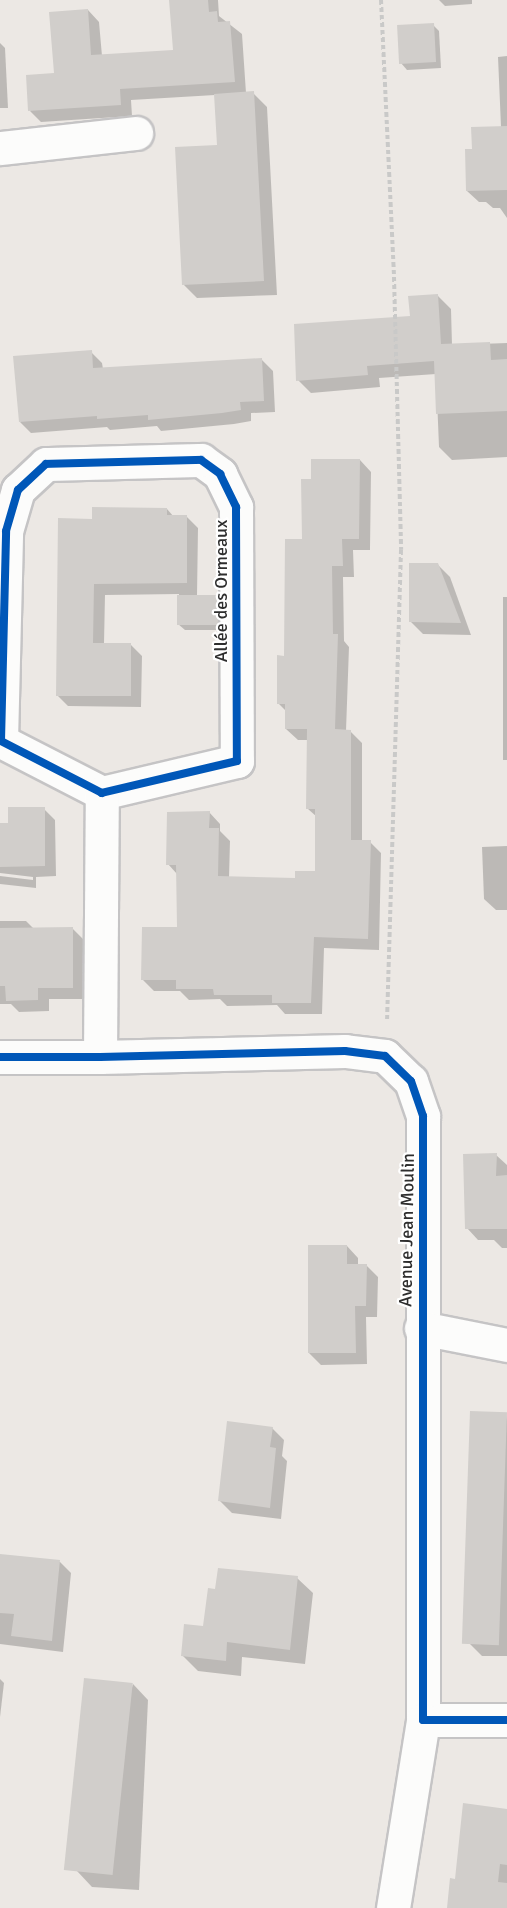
<!DOCTYPE html>
<html>
<head>
<meta charset="utf-8">
<style>
  body { margin:0 }
  #map { position:relative; width:507px; height:1908px; overflow:hidden; background:#ece8e4; font-family:Signika,sans-serif }
  div>[style] { position:absolute }
  .shadow>* { inset:0; background:#0003; transform-origin:0 0 }
  .building>* { inset:0; background:#d1cecb; transform-origin:0 0 }
  .path>* { height:4px; margin-top:-2px; transform-origin:0; background:repeating-linear-gradient(90deg,#c9c9c8 0 4.5px,transparent 0 7.5px) }
  .roads { filter:drop-shadow(2px 0 #c5c4c5) drop-shadow(-2px 0 #c5c4c5) drop-shadow(0 2px #c5c4c5) drop-shadow(0 -2px #c5c4c5) }
  .minor>* { height:33px; margin:-16.5px; padding:0 16.5px; transform-origin:16.5px; border-radius:16.5px; background:#fcfcfb }
  .cycleway>* { height:8px; margin:-4px; padding:0 4px; transform-origin:4px; border-radius:4px; background:#0057b8 }
  span { translate:-50% -50%; white-space:nowrap; text-align:center; line-height:1.15; -webkit-text-stroke:4.5px #fff; paint-order:stroke }
  .street-label { font-size:18px; color:#2e2e2e }
</style>
</head>
<body>
<div id="map">
  <div class="shadow">
    <div style="clip-path:polygon(170px 0,218px 0,219px 16px,242px 34px,246px 93px,253px 93px,267px 107px,277px 295px,197px 298px,184px 285px,219px 146px,215px 95px,131px 100px,132px 116px,41px 122px,30px 111px,56px 75px,88px 10px,99px 22px,102px 56px,175px 51px)"></div>
    <div style="clip-path:polygon(439px 0,472px 0,472px 4px,445px 6px)"></div>
    <div style="clip-path:polygon(433px 25px,439px 31px,441px 68px,407px 70px,401px 63px)"></div>
    <div style="clip-path:polygon(0 43px,5px 48px,8px 108px,0 108px)"></div>
    <div style="clip-path:polygon(507px 56px,507px 218px,500px 208px,493px 208px,486px 202px,479px 202px,467px 191px,474px 150px,501px 127px,498px 57px)"></div>
    <div style="clip-path:polygon(438px 296px,451px 309px,452px 345px,507px 343px,507px 457px,452px 460px,439px 447px,436px 374px,379px 378px,380px 387px,311px 393px,298px 380px,411px 317px)"></div>
    <div style="clip-path:polygon(91px 352px,102px 363px,103px 369px,261px 359px,273px 371px,275px 412px,251px 413px,251px 421px,234px 424px,161px 431px,157px 426px,110px 430px,107px 427px,31px 433px,20px 422px)"></div>
    <div style="clip-path:polygon(360px 460px,371px 472px,370px 550px,353px 550px,354px 577px,343px 577px,344px 641px,349px 647px,346px 731px,350px 731px,362px 743px,362px 842px,370px 842px,381px 853px,379px 950px,324px 948px,322px 1014px,285px 1014px,277px 1005px,227px 1006px,220px 999px,189px 1000px,180px 991px,154px 991px,143px 980px,178px 929px,177px 874px,168px 864px,209px 812px,220px 824px,220px 831px,230px 841px,229px 878px,297px 879px,317px 872px,317px 817px,308px 809px,308px 740px,298px 740px,286px 729px,286px 711px,278px 703px,312px 480px)"></div>
    <div style="clip-path:polygon(167px 509px,174px 517px,186px 516px,198px 528px,197px 596px,217px 596px,223px 603px,223px 630px,185px 630px,178px 624px,179px 594px,105px 595px,104px 644px,131px 645px,142px 656px,141px 707px,68px 706px,57px 695px,93px 520px)"></div>
    <div style="clip-path:polygon(438px 565px,450px 577px,471px 635px,423px 634px,411px 622px)"></div>
    <div style="left:503px;top:597px;width:4px;height:163px"></div>
    <div style="clip-path:polygon(44px 809px,55px 820px,56px 876px,36px 877px,36px 888px,0 884px,0 876px,33px 880px,33px 877px,0 873px,0 825px,9px 825px)"></div>
    <div style="clip-path:polygon(507px 846px,507px 910px,496px 910px,484px 899px,482px 847px)"></div>
    <div style="clip-path:polygon(0 921px,26px 921px,34px 929px,72px 928px,84px 940px,84px 999px,49px 999px,49px 1011px,19px 1012px,11px 1004px,0 1004px)"></div>
    <div style="clip-path:polygon(496px 1155px,507px 1165px,507px 1248px,502px 1248px,494px 1240px,478px 1240px,467px 1228px)"></div>
    <div style="clip-path:polygon(347px 1246px,358px 1258px,358px 1265px,366px 1265px,378px 1277px,377px 1317px,366px 1317px,367px 1364px,321px 1365px,309px 1353px)"></div>
    <div style="clip-path:polygon(507px 1414px,507px 1656px,482px 1656px,470px 1644px)"></div>
    <div style="clip-path:polygon(272px 1428px,284px 1440px,282px 1456px,287px 1461px,281px 1519px,232px 1513px,220px 1501px)"></div>
    <div style="clip-path:polygon(0 1556px,60px 1562px,71px 1573px,63px 1652px,0 1644px)"></div>
    <div style="clip-path:polygon(297px 1578px,313px 1593px,305px 1664px,242px 1657px,241px 1676px,198px 1671px,182px 1655px,204px 1628px)"></div>
    <div style="clip-path:polygon(0 1679px,4px 1683px,0 1717px)"></div>
    <div style="clip-path:polygon(133px 1684px,148px 1700px,139px 1890px,92px 1887px,77px 1871px)"></div>
    <div style="clip-path:polygon(507px 1809px,507px 1893px,494px 1908px,449px 1908px,457px 1880px)"></div>
  </div>
  <div class="building">
    <div style="clip-path:polygon(169px 0,208px 0,209px 12px,217px 11px,218px 22px,230px 21px,235px 82px,120px 89px,121px 105px,28px 111px,26px 75px,54px 73px,49px 12px,88px 9px,91px 55px,173px 50px)"></div>
    <div style="left:434px;top:23px;width:39px;height:37px;rotate:87deg"></div>
    <div style="clip-path:polygon(254px 91px,264px 281px,182px 285px,175px 147px,217px 145px,214px 94px)"></div>
    <div style="clip-path:polygon(507px 126px,507px 190px,466px 191px,465px 149px,472px 149px,471px 127px)"></div>
    <div style="clip-path:polygon(438px 294px,441px 344px,490px 342px,491px 360px,507px 359px,507px 411px,436px 414px,434px 361px,367px 366px,368px 375px,296px 381px,294px 324px,410px 316px,408px 296px)"></div>
    <div style="clip-path:polygon(92px 350px,93px 368px,262px 358px,264px 401px,240px 402px,241px 410px,222px 413px,148px 420px,148px 415px,97px 419px,97px 416px,19px 422px,13px 356px)"></div>
    <div style="clip-path:polygon(311px 459px,360px 459px,359px 539px,342px 539px,343px 566px,332px 566px,333px 634px,338px 634px,335px 729px,351px 730px,351px 840px,371px 840px,368px 939px,314px 937px,311px 1003px,272px 1003px,272px 995px,214px 995px,213px 989px,176px 989px,176px 980px,141px 980px,142px 927px,177px 927px,176px 865px,166px 865px,167px 812px,210px 811px,209px 828px,219px 828px,218px 876px,295px 878px,295px 871px,315px 871px,315px 809px,306px 809px,307px 729px,285px 729px,285px 704px,277px 704px,277px 655px,284px 656px,285px 539px,302px 539px,301px 479px,311px 479px)"></div>
    <div style="clip-path:polygon(92px 507px,167px 508px,167px 515px,187px 515px,187px 583px,94px 584px,93px 643px,131px 643px,131px 696px,56px 696px,58px 518px,92px 519px)"></div>
    <div style="clip-path:polygon(409px 563px,438px 563px,461px 623px,409px 622px)"></div>
    <div style="left:177px;top:595px;width:41px;height:30px"></div>
    <div style="clip-path:polygon(8px 807px,45px 807px,45px 866px,0 867px,0 823px,8px 823px)"></div>
    <div style="clip-path:polygon(73px 927px,73px 988px,38px 988px,38px 1000px,6px 1001px,5px 986px,0 986px,0 928px)"></div>
    <div style="clip-path:polygon(497px 1153px,496px 1176px,507px 1175px,507px 1229px,465px 1229px,463px 1154px)"></div>
    <div style="clip-path:polygon(308px 1245px,347px 1245px,347px 1264px,367px 1264px,366px 1306px,355px 1306px,356px 1353px,308px 1353px)"></div>
    <div style="left:470px;top:1411px;width:37px;height:233px;rotate:2deg"></div>
    <div style="clip-path:polygon(227px 1421px,273px 1427px,270px 1447px,276px 1448px,270px 1508px,218px 1501px)"></div>
    <div style="clip-path:polygon(0 1554px,60px 1560px,52px 1641px,11px 1636px,14px 1614px,0 1613px)"></div>
    <div style="clip-path:polygon(218px 1568px,298px 1576px,290px 1650px,227px 1642px,226px 1661px,181px 1656px,184px 1624px,203px 1626px,208px 1588px,215px 1589px)"></div>
    <div style="left:84px;top:1678px;width:49px;height:193px;rotate:6deg"></div>
    <div style="clip-path:polygon(463px 1803px,507px 1809px,507px 1865px,500px 1864px,498px 1882px,507px 1883px,507px 1908px,447px 1908px,450px 1878px,455px 1879px)"></div>
  </div>
  <div class="path">
    <div style="left:381px;top:0;width:277px;rotate:87.3deg"></div>
    <div style="left:394px;top:277px;width:273px;rotate:88.5deg"></div>
    <div style="left:401px;top:550px;width:472px;rotate:91.7deg"></div>
  </div>
  <div class="roads">
    <div class="minor">
      <div style="left:0;top:148px;width:137px;rotate:-6.3deg"></div>
      <div style="left:201px;top:460px;width:24px;rotate:36deg"></div>
      <div style="left:220px;top:474px;width:37px;rotate:64deg"></div>
      <div style="left:236px;top:507px;width:254px;rotate:89.8deg"></div>
      <div style="left:237px;top:761px;width:139px;rotate:166.7deg"></div>
      <div style="left:102px;top:793px;width:114px;rotate:-152.8deg"></div>
      <div style="left:1px;top:741px;width:210px;rotate:-88.6deg"></div>
      <div style="left:6px;top:531px;width:43px;rotate:-73.7deg"></div>
      <div style="left:18px;top:490px;width:38px;rotate:-43deg"></div>
      <div style="left:46px;top:464px;width:155px;rotate:-1.5deg"></div>
      <div style="left:0;top:1057px;width:100px"></div>
      <div style="left:100px;top:1057px;width:245px;rotate:-1.4deg"></div>
      <div style="left:345px;top:1051px;width:40px;rotate:7.1deg"></div>
      <div style="left:385px;top:1056px;width:36px;rotate:44deg"></div>
      <div style="left:411px;top:1081px;width:37px;rotate:71deg"></div>
      <div style="left:423px;top:1116px;width:604px;rotate:90deg"></div>
      <div style="left:423px;top:1720px;width:84px"></div>
      <div style="left:100px;top:1057px;width:264px;rotate:-89.6deg"></div>
      <div style="left:421px;top:1328px;width:88px;rotate:11.2deg"></div>
      <div style="left:393px;top:1908px;width:190px;rotate:-80.9deg"></div>
    </div>
  </div>
  <div class="cycleway">
    <div style="left:201px;top:460px;width:24px;rotate:36deg"></div>
    <div style="left:220px;top:474px;width:37px;rotate:64deg"></div>
    <div style="left:236px;top:507px;width:254px;rotate:89.8deg"></div>
    <div style="left:237px;top:761px;width:139px;rotate:166.7deg"></div>
    <div style="left:102px;top:793px;width:114px;rotate:-152.8deg"></div>
    <div style="left:1px;top:741px;width:210px;rotate:-88.6deg"></div>
    <div style="left:6px;top:531px;width:43px;rotate:-73.7deg"></div>
    <div style="left:18px;top:490px;width:38px;rotate:-43deg"></div>
    <div style="left:46px;top:464px;width:155px;rotate:-1.5deg"></div>
    <div style="left:0;top:1057px;width:100px"></div>
    <div style="left:100px;top:1057px;width:245px;rotate:-1.4deg"></div>
    <div style="left:345px;top:1051px;width:40px;rotate:7.1deg"></div>
    <div style="left:385px;top:1056px;width:36px;rotate:44deg"></div>
    <div style="left:411px;top:1081px;width:37px;rotate:71deg"></div>
    <div style="left:423px;top:1116px;width:604px;rotate:90deg"></div>
    <div style="left:423px;top:1720px;width:84px"></div>
  </div>
  <div class="street-label">
    <span style="left:221px;top:591px;rotate:-90deg">Allée des Ormeaux</span>
    <span style="left:407px;top:1230px;rotate:-89deg">Avenue Jean Moulin</span>
  </div>
</div>
</body>
</html>
